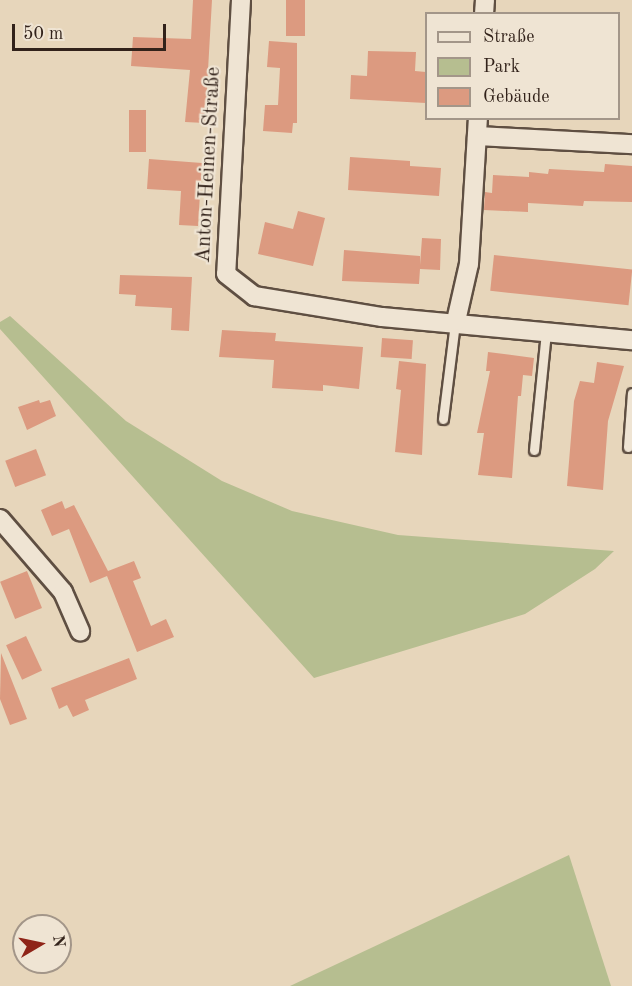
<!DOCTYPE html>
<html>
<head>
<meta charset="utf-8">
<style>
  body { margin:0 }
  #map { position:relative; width:632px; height:986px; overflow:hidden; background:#e7d6bb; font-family:"Old Standard TT",serif }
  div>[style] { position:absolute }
  .green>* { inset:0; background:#b6be90 }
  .building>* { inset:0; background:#dc9a80; transform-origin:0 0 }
  .roads { filter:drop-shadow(2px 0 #5f4f42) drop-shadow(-2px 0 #5f4f42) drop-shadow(0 2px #5f4f42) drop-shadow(0 -2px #5f4f42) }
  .service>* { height:9px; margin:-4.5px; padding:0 4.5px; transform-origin:4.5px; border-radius:4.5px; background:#efe4d3 }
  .minor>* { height:18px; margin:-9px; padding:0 9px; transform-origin:9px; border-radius:9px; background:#efe4d3 }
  span { translate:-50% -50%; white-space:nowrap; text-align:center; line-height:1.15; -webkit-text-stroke:4.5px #efe4d3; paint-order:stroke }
  .street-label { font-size:21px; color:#32221a }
  .legend { position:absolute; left:425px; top:12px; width:195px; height:108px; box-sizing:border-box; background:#efe4d3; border:2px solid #a39689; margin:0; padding:8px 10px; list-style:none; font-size:18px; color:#32221a }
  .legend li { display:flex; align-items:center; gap:12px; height:30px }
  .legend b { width:30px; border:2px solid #a39689 }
  .north { position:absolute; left:12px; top:914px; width:60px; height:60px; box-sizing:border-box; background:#efe4d3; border:2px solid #a39689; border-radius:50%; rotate:81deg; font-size:16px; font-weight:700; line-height:24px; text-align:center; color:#32221a }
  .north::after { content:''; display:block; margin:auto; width:21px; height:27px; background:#8f2418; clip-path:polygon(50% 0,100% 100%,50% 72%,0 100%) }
  .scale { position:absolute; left:12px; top:24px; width:154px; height:27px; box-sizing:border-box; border:3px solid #32221a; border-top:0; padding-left:8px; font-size:18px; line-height:21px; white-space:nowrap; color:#32221a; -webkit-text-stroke:4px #efe4d3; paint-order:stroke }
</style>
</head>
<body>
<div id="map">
  <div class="green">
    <div style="clip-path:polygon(10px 316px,126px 421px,222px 481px,292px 511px,398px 535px,614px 551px,595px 569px,525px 614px,314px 678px,0 329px,0 322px)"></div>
    <div style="clip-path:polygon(569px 855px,611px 986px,290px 986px)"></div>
  </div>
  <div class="building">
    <div style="clip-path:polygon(193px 0,212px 0,205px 123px,185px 122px,190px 70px,131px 66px,133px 37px,191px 39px)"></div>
    <div style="left:286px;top:0;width:19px;height:36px"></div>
    <div style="clip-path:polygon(269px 41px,297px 43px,297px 123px,293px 123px,292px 133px,263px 131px,265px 105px,278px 105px,280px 68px,267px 67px)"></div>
    <div style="clip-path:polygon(368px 51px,416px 52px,415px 71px,426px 72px,426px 103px,350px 99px,351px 75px,367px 76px)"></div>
    <div style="left:129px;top:110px;width:17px;height:42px"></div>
    <div style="clip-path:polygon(350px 157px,410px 161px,410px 166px,441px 168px,439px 196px,348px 190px)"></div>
    <div style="clip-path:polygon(149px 159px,202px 163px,198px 226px,179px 225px,181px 191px,147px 189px)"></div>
    <div style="clip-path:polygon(605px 164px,632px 166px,632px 202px,584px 201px,583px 206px,528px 203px,528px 212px,484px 210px,485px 192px,492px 193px,493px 175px,529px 177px,529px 172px,548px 174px,549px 169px,604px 172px)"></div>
    <div style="clip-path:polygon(298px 211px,325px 218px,313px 266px,258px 254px,265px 222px,293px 229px)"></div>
    <div style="clip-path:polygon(422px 238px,441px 239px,440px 270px,420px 269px,419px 284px,342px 281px,344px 250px,420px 256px,420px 265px)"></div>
    <div style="left:494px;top:255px;width:139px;height:36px;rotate:6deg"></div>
    <div style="clip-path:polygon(120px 275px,192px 277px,189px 331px,171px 330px,172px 308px,135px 306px,136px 295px,119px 294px)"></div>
    <div style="clip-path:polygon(222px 330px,276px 333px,275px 341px,363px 347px,359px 389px,323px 385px,323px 391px,272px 388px,274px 360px,219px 357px)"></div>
    <div style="left:382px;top:338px;width:31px;height:19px;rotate:4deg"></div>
    <div style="clip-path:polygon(488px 352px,534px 358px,532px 376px,523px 375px,521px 396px,518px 396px,512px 478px,478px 475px,484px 433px,477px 433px,490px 371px,486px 371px)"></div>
    <div style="clip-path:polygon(399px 361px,426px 364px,422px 455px,395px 452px,401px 390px,396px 389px)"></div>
    <div style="clip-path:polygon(597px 362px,624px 366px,608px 421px,603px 490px,567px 486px,574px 401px,580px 381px,594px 383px)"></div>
    <div style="clip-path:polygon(39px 400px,40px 403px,50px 400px,56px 416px,27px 430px,18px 407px)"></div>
    <div style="left:36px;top:449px;width:28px;height:33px;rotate:69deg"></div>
    <div style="clip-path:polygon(62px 501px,65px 509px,74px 505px,108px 571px,134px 561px,141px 578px,133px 581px,151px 626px,166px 619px,174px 637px,137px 652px,107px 576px,90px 583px,69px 529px,52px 536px,41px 510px)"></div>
    <div style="left:27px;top:571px;width:40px;height:29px;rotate:68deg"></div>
    <div style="left:26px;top:636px;width:38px;height:22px;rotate:65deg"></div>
    <div style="clip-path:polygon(1px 653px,27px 719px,10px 725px,0 699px)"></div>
    <div style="clip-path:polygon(129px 658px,137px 679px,85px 700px,89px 710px,73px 717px,67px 705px,59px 709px,51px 688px)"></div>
  </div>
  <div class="roads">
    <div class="service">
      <div style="left:443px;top:419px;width:97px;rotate:-82.9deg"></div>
      <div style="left:628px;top:447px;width:54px;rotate:-85.8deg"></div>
      <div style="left:534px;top:450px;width:119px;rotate:-84.2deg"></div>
    </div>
    <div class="minor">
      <div style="left:241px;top:0;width:274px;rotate:93.1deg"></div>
      <div style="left:226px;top:274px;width:36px;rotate:38deg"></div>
      <div style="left:254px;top:296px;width:130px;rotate:9.3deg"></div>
      <div style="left:382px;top:317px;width:251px;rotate:5.3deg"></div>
      <div style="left:484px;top:14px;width:14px;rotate:-86deg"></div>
      <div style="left:477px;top:136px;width:155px;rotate:3deg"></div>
      <div style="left:456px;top:321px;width:58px;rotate:-77.2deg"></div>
      <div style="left:469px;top:264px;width:146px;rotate:-86.5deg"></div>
      <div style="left:0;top:519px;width:96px;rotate:49.2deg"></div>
      <div style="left:63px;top:592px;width:43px;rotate:66.4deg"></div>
    </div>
  </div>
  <div class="street-label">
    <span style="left:209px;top:165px;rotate:-87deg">Anton-Heinen-Straße</span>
  </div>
  <ul class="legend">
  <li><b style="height:8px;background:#efe4d3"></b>Straße</li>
  <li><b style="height:16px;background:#b6be90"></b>Park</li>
  <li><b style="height:16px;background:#dc9a80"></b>Gebäude</li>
  </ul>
  <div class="north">N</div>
  <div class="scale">50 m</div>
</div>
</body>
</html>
